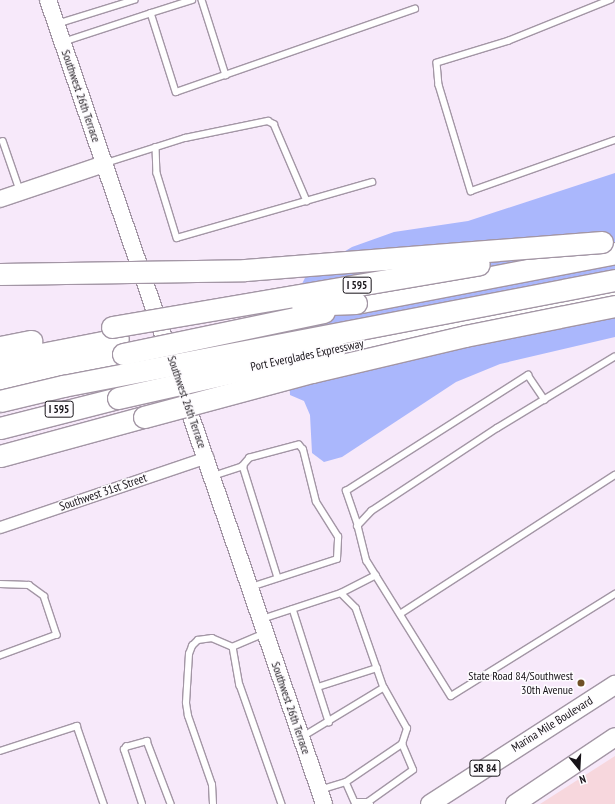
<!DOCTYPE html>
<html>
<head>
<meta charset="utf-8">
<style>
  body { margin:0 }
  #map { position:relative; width:615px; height:804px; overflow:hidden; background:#f7e9fa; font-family:"PT Sans Narrow",sans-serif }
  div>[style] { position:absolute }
  .green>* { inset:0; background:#f7d7dd }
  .water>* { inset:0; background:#aab7fc }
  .roads { filter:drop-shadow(1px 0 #a396a5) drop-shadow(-1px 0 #a396a5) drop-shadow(0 1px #a396a5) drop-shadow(0 -1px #a396a5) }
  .lane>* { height:5.5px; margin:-2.75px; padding:0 2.75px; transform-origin:2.75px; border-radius:2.75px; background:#fff }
  .street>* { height:11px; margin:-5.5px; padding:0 5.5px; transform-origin:5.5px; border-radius:5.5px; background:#fff }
  .secondary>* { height:16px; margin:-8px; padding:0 8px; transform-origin:8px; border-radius:8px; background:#fff }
  .primary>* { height:18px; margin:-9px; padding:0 9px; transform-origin:9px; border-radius:9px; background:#fff }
  .highway>* { height:21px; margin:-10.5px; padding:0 10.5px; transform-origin:10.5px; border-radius:10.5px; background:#fff }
  .bridges { filter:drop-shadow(1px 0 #a396a5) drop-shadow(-1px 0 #a396a5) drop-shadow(0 1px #a396a5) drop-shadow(0 -1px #a396a5) }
  .highway-bridge>* { height:21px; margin:-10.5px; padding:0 10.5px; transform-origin:10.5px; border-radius:10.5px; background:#fff }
  .dots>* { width:11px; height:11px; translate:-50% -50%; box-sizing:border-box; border:2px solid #fdfbfe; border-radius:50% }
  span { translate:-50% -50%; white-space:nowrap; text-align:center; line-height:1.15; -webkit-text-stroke:3px #fdfbfe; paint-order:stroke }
  .shield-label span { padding:1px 3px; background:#fdfbfe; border:1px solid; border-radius:3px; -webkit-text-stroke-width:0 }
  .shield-label { font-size:11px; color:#171318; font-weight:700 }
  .street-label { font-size:12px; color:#171318 }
  .poi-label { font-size:12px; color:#171318 }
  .right { translate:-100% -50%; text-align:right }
  .north { position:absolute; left:559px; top:748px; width:40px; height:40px; -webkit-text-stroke:3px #fdfbfe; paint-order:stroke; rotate:162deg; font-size:11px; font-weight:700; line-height:16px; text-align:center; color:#171318 }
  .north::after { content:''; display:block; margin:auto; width:14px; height:18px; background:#171318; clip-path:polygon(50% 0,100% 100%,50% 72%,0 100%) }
</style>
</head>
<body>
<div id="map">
  <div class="green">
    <div style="clip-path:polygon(615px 756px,615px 804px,540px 804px)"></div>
  </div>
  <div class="water">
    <div style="clip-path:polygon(615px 173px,615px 337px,500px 364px,456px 382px,342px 457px,324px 462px,312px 453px,310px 415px,304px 401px,290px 395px,286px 315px,307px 274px,352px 247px,394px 232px,468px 221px)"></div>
  </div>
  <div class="roads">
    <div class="lane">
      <div style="left:202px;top:0;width:79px;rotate:72.3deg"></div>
      <div style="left:611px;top:0;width:110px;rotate:158.1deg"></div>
      <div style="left:509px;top:41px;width:75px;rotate:163deg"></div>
      <div style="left:437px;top:63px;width:22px;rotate:85deg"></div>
      <div style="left:439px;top:85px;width:111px;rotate:73.2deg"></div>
      <div style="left:471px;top:191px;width:153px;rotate:-19.5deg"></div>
      <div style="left:151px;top:13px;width:43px;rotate:-17.6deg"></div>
      <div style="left:57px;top:24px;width:81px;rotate:-17.3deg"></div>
      <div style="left:63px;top:42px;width:93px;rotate:-18.2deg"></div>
      <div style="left:151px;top:13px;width:83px;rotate:72.4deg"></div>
      <div style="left:176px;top:92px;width:253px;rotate:-19.2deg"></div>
      <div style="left:3px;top:141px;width:52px;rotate:70.9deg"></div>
      <div style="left:156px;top:147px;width:26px;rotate:88deg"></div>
      <div style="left:157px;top:173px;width:68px;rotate:72.9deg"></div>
      <div style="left:177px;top:238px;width:203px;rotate:-16deg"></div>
      <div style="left:106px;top:163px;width:83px;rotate:-17.6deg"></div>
      <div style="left:185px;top:138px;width:85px;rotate:-11.6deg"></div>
      <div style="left:268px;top:121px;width:7px;rotate:27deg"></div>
      <div style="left:274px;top:124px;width:84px;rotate:66.8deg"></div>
      <div style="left:615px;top:357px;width:137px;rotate:148.7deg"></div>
      <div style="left:498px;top:428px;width:151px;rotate:146.6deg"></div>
      <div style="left:372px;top:511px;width:21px;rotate:133deg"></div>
      <div style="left:358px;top:526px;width:36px;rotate:76deg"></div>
      <div style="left:367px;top:561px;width:159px;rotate:58.1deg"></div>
      <div style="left:451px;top:696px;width:193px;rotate:-31.9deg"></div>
      <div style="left:213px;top:476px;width:32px;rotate:-18deg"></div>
      <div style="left:358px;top:526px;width:37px;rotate:-109deg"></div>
      <div style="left:346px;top:491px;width:216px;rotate:-32.5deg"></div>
      <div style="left:528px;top:375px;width:30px;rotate:56deg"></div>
      <div style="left:0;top:584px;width:29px;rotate:2deg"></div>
      <div style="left:29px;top:585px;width:19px;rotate:36deg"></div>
      <div style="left:44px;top:596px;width:41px;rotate:71.6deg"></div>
      <div style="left:57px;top:635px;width:61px;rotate:159.8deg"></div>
      <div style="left:251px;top:587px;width:90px;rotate:-18deg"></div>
      <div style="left:337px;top:559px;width:22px;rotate:-87deg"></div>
      <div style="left:338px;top:537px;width:41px;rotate:-122.2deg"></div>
      <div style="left:316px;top:502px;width:54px;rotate:-104deg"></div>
      <div style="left:303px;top:450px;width:6px;rotate:-129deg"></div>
      <div style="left:299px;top:445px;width:51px;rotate:165.1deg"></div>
      <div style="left:250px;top:458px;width:11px;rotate:131deg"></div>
      <div style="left:243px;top:466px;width:117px;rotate:72.6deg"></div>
      <div style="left:341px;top:593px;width:39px;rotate:-27deg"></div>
      <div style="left:293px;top:609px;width:119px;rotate:72.3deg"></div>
      <div style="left:400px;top:614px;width:256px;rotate:-32.9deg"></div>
      <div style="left:262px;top:619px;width:83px;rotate:-18.2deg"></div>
      <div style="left:341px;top:593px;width:21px;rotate:45deg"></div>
      <div style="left:356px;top:608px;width:85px;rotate:70.7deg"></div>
      <div style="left:384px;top:688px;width:95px;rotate:148.8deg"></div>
      <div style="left:264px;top:634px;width:34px;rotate:157deg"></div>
      <div style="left:233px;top:647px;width:39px;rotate:80deg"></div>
      <div style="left:240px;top:685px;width:126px;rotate:70.6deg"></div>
      <div style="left:318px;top:687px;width:62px;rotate:-17.9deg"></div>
      <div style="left:0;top:751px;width:81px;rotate:-18deg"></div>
      <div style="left:77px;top:726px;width:83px;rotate:70.9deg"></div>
      <div style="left:346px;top:782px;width:22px;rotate:66deg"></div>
      <div style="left:355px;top:802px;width:13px"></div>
      <div style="left:368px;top:802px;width:3px;rotate:45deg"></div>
      <div style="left:320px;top:790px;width:27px;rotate:-17deg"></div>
      <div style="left:346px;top:782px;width:68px;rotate:-34.2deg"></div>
      <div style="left:402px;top:744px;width:16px;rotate:-72deg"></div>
      <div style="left:407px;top:729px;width:47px;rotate:-119.3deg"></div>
      <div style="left:368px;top:802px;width:55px;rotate:-35.4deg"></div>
      <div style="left:413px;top:770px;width:28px;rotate:-113deg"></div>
      <div style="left:142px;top:804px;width:57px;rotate:-108.4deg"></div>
      <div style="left:124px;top:750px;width:4px;rotate:-56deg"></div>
      <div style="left:126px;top:747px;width:22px;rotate:-16deg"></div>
      <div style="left:147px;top:741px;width:67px;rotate:69.1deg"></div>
      <div style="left:213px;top:804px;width:19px;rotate:-93deg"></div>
      <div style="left:212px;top:785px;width:73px;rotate:-109.2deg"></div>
      <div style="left:188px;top:716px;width:13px;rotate:-99deg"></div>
      <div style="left:186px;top:703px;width:49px;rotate:-86.5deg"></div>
      <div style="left:189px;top:654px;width:9px;rotate:-69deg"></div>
      <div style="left:192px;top:646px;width:8px;rotate:-45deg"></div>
      <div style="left:198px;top:640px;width:14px;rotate:-8deg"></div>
      <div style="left:212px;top:638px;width:23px;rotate:23deg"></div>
    </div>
    <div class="street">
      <div style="left:0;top:527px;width:219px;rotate:-18.7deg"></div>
    </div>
    <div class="secondary">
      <div style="left:48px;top:0;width:850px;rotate:71.05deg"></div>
      <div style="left:0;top:199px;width:110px;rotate:-18.6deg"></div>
    </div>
    <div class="primary">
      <div style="left:430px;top:804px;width:220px;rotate:-32.8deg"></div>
      <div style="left:515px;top:804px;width:120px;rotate:-33.8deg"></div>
    </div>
    <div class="highway">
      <div style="left:356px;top:303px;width:264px;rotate:-10.9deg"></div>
      <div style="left:0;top:347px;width:32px;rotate:-11deg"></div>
      <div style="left:335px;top:349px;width:286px;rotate:-11.3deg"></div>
      <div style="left:0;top:362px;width:120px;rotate:-11deg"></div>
      <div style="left:0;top:379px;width:126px;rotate:-11.5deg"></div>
      <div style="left:0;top:428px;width:122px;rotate:-14.3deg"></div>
      <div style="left:0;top:456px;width:149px;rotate:-15.2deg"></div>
    </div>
  </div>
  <div class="bridges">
    <div class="highway-bridge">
      <div style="left:0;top:274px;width:245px;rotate:-0.9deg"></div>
      <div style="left:245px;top:270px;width:358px;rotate:-4.5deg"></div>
      <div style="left:302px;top:305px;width:54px;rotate:-2.1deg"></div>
      <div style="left:112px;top:327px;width:372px;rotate:-9.7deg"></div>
      <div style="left:123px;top:354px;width:205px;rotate:-11.8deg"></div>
      <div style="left:118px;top:398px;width:222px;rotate:-12.7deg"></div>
      <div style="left:0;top:401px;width:65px;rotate:-13.4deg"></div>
      <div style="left:63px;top:386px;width:562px;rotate:-10.87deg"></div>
      <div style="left:144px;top:417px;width:174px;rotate:-15deg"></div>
      <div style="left:312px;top:372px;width:157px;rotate:-13.2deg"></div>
      <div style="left:465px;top:336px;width:153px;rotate:-11.3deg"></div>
    </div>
  </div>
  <div class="dots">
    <div style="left:581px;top:683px;background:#6f5026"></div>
  </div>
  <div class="shield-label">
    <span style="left:357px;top:285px">I 595</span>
    <span style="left:59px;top:409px">I 595</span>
    <span style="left:485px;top:768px">SR 84</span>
  </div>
  <div class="street-label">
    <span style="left:81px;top:96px;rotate:71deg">Southwest 26th Terrace</span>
    <span style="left:307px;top:355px;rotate:-12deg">Port Everglades Expressway</span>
    <span style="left:187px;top:402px;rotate:71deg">Southwest 26th Terrace</span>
    <span style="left:103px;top:492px;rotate:-19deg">Southwest 31st Street</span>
    <span style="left:291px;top:708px;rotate:71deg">Southwest 26th Terrace</span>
    <span style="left:552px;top:724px;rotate:-32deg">Marina Mile Boulevard</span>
  </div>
  <div class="poi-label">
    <span class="right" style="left:573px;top:683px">State Road 84/Southwest<br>30th Avenue</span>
  </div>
  <div class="north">N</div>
</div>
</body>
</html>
